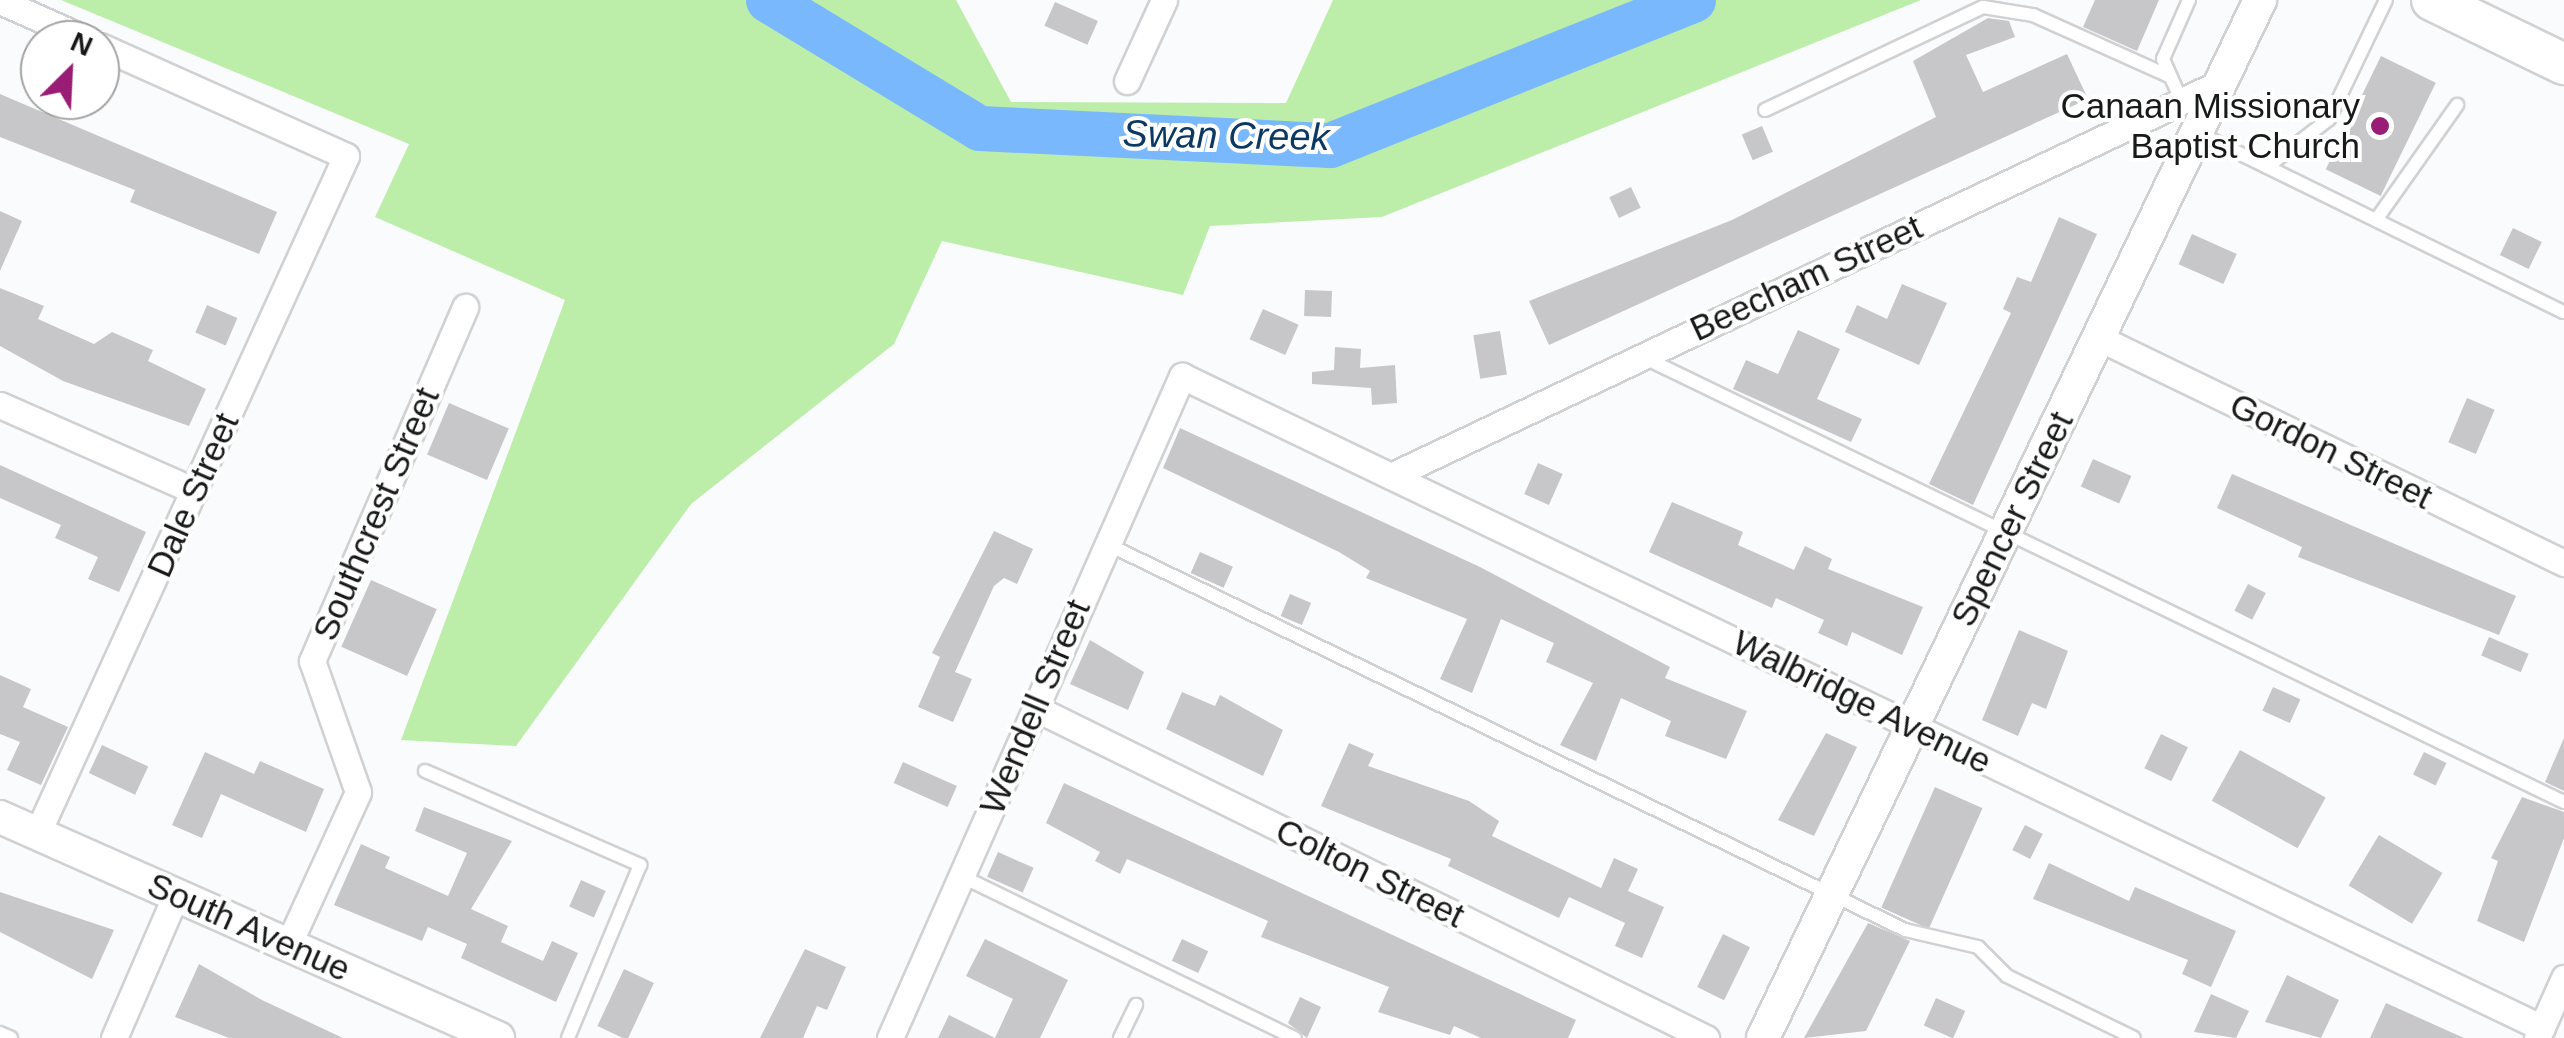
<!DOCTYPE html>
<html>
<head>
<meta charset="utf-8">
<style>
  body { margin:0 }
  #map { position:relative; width:2564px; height:1038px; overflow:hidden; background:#fafbfd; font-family:Arial,sans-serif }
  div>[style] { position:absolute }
  .green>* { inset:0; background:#bceeaa }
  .river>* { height:45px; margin:-22.5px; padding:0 22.5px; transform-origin:22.5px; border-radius:22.5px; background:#79b8fc }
  .building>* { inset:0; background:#c7c7c9; transform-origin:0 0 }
  .roads { filter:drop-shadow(2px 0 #d0d1d3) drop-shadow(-2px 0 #d0d1d3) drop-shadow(0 2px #d0d1d3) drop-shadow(0 -2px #d0d1d3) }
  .service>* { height:12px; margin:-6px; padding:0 6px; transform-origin:6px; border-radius:6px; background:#fff }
  .minor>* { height:25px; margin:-12.5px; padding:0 12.5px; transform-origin:12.5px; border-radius:12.5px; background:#fff }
  .tertiary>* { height:32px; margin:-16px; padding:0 16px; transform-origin:16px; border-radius:16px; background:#fff }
  .primary>* { height:40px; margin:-20px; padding:0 20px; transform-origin:20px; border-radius:20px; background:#fff }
  .dots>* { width:28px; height:28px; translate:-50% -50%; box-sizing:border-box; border:5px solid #fff; border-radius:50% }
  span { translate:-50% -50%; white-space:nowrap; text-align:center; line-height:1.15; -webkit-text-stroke:8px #fff; paint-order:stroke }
  .poi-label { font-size:35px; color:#181919 }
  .right { translate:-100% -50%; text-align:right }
  .street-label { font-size:35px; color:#181919 }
  .water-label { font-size:38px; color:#0c3964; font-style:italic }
  .north { position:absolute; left:20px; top:20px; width:100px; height:100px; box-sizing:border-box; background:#fff; border:2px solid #a3a3a3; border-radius:50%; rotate:24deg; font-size:28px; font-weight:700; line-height:40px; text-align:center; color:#181919 }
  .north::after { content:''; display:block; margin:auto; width:35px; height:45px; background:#991d75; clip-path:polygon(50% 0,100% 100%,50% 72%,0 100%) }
</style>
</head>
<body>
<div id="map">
  <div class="green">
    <div style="clip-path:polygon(61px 0,956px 0,1011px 102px,1286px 103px,1333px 0,1921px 0,1382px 217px,1210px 226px,1183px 295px,942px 241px,894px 344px,691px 504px,516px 746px,401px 740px,565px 300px,375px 217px,409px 144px)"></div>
  </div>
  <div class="river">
    <div style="left:768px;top:0;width:247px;rotate:31.2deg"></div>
    <div style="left:979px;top:128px;width:351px;rotate:2.8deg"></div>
    <div style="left:1330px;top:145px;width:391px;rotate:-21.8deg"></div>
  </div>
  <div class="building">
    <div style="clip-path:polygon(2095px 0,2159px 0,2137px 51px,2083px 27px)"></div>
    <div style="left:1055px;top:2px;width:47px;height:26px;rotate:24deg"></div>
    <div style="clip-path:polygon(1988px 18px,2009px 21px,2015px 37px,1966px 55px,1983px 92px,2067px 54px,2088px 99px,1549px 345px,1529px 301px,1732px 220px,1936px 117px,1913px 61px)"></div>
    <div style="left:2381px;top:56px;width:61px;height:126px;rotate:26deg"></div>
    <div style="clip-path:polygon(0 94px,277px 212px,259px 254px,130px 202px,135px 190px,0 137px)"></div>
    <div style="left:1762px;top:126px;width:28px;height:22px;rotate:67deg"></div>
    <div style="left:1631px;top:187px;width:23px;height:24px;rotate:65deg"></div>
    <div style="clip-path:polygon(0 211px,22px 221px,0 271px)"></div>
    <div style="clip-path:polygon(2059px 217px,2097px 234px,1973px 505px,1929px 484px,2011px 313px,2003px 309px,2017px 277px,2031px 282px)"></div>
    <div style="left:2513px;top:228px;width:32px;height:30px;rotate:26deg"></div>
    <div style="left:2192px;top:234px;width:49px;height:33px;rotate:24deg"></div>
    <div style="clip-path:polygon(1902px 284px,1947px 303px,1919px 365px,1845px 332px,1857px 305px,1887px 319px)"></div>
    <div style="clip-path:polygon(0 288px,44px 306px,38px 319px,94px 344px,112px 332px,153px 350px,148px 361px,206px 389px,189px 426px,63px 381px,0 346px)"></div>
    <div style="left:1305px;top:290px;width:27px;height:26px;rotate:2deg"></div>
    <div style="left:207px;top:305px;width:33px;height:30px;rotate:23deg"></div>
    <div style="left:1263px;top:309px;width:39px;height:33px;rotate:24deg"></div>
    <div style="clip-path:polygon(1798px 330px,1840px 349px,1817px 399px,1862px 419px,1851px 442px,1733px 389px,1746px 360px,1778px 374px)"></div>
    <div style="left:1500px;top:331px;width:44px;height:27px;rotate:81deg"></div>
    <div style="clip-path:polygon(1335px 347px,1361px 349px,1360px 368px,1395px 365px,1397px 403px,1372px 405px,1371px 388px,1312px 384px,1312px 372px,1334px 370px)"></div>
    <div style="left:2467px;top:398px;width:30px;height:48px;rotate:23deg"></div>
    <div style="left:449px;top:403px;width:65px;height:56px;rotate:23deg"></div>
    <div style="clip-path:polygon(1180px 428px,1480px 567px,1670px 667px,1665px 678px,1747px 711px,1726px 759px,1665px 736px,1671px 721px,1621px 698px,1596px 761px,1560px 745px,1593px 683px,1546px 662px,1554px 643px,1501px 619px,1472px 693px,1440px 679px,1467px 619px,1366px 578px,1370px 571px,1339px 552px,1163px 468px)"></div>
    <div style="left:2093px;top:459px;width:42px;height:30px;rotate:24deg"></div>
    <div style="left:1538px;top:463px;width:27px;height:34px;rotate:24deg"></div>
    <div style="clip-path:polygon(0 465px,146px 532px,119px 592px,88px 579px,98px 557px,55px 538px,61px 525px,0 498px)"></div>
    <div style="clip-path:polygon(2232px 474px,2516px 596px,2499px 635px,2298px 557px,2302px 547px,2217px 508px)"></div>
    <div style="clip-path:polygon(1672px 502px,1743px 532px,1738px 545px,1794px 570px,1805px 546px,1832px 559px,1828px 569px,1923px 607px,1902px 655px,1852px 632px,1847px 646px,1818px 633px,1824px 620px,1776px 598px,1772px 608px,1649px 552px)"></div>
    <div style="clip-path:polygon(994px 531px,1033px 549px,1017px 584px,1004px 578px,994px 586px,955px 672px,972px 679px,953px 722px,918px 707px,940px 657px,932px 653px)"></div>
    <div style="left:1200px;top:552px;width:36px;height:23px;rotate:24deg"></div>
    <div style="left:371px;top:580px;width:72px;height:73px;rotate:24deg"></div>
    <div style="left:2248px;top:584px;width:20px;height:30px;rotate:27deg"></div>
    <div style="left:1290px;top:594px;width:23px;height:24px;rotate:23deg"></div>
    <div style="clip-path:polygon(2019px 630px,2068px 651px,2046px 709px,2032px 703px,2018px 736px,1982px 720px)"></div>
    <div style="left:2489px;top:637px;width:43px;height:20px;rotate:23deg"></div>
    <div style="clip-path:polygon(1090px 640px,1144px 672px,1128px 710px,1070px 684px)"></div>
    <div style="clip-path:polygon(0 675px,31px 689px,23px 707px,68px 727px,41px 785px,7px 770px,20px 742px,0 734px)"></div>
    <div style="left:2273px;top:687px;width:30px;height:26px;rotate:24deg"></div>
    <div style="clip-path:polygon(1182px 692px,1215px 706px,1220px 695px,1283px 730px,1263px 776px,1166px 729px)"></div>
    <div style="clip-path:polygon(1826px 733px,1857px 747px,1814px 836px,1778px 820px)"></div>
    <div style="left:2161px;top:734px;width:30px;height:38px;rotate:26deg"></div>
    <div style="clip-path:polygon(2564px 738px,2564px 791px,2545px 782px)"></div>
    <div style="clip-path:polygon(1349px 743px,1374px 754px,1368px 766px,1469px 801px,1499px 821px,1492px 836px,1601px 888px,1614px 858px,1638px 869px,1628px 891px,1664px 907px,1642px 958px,1615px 946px,1625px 923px,1569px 897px,1559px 918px,1448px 866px,1451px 859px,1321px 806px)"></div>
    <div style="left:102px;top:745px;width:51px;height:31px;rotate:25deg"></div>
    <div style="left:2240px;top:750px;width:98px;height:58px;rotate:29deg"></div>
    <div style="clip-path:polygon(205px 752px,254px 774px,260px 761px,324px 789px,306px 832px,221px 794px,202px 838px,172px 825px)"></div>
    <div style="left:2424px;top:752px;width:25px;height:25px;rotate:26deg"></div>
    <div style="left:903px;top:762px;width:59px;height:23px;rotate:24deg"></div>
    <div style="clip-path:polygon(1064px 783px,1576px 1020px,1568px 1038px,1481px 1038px,1454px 1026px,1450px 1035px,1378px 1012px,1389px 987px,1261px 937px,1268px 921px,1127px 859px,1120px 874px,1095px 861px,1100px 852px,1046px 823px)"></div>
    <div style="left:1935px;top:787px;width:52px;height:132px;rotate:24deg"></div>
    <div style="clip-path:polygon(2522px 797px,2564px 812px,2564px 838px,2524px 942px,2477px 921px,2498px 861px,2491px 858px)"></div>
    <div style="clip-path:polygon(424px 807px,512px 841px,471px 909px,508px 926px,501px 942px,543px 961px,552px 941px,578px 953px,556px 1002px,461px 958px,467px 944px,428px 927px,422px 941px,334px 905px,361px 844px,390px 857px,385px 868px,448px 896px,467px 853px,415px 831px)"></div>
    <div style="left:2025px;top:825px;width:20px;height:28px;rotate:27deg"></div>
    <div style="left:2379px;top:835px;width:74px;height:59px;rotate:31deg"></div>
    <div style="left:998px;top:852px;width:39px;height:27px;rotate:24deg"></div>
    <div style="clip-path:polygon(2049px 863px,2129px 901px,2135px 887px,2236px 931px,2211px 987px,2182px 974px,2188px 960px,2033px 899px)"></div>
    <div style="left:581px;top:880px;width:27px;height:29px;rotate:24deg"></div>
    <div style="clip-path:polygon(0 892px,114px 930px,92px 979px,0 932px)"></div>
    <div style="clip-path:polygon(1868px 923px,1910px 941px,1866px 1031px,1804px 1038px)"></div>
    <div style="left:1723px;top:934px;width:30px;height:59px;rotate:26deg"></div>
    <div style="clip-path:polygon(985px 939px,1068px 980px,1040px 1038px,938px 1038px,949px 1015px,995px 1038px,1013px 999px,966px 976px)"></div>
    <div style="left:1182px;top:939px;width:29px;height:24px;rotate:25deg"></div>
    <div style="clip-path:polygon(805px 949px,846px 967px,827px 1010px,817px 1006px,803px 1038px,760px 1038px)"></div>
    <div style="clip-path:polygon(199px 964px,262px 1000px,343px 1038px,229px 1038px,175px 1017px)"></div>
    <div style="left:624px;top:969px;width:33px;height:63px;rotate:25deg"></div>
    <div style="clip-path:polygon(2287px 975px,2339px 1000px,2321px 1038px,2265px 1022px)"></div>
    <div style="clip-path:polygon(2211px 994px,2249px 1011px,2236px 1038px,2194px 1032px)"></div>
    <div style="clip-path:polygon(1300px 997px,1321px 1007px,1307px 1038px,1288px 1023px)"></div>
    <div style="left:1936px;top:998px;width:32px;height:30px;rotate:24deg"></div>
    <div style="clip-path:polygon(2386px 1003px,2464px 1038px,2370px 1038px)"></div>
  </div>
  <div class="roads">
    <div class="service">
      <div style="left:2181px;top:100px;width:45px;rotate:-113.7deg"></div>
      <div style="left:2163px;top:59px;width:64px;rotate:-66.2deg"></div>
      <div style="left:1765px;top:110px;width:241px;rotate:-25.3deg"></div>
      <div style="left:1983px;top:7px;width:51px;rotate:9.1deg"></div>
      <div style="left:2033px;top:15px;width:151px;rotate:24.2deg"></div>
      <div style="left:2198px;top:133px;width:407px;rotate:26.1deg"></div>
      <div style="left:2267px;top:167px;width:78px;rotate:-37.7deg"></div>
      <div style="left:2329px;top:119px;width:132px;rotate:-64.4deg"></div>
      <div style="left:2376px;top:220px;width:141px;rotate:-54.8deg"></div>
      <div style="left:1643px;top:357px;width:1023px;rotate:25.79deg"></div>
      <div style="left:1107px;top:544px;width:886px;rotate:25.81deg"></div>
      <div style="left:1905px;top:930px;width:75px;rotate:13.1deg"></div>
      <div style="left:1978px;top:947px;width:41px;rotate:45deg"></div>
      <div style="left:2007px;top:976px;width:141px;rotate:26deg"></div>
      <div style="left:425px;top:771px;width:235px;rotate:23.6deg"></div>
      <div style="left:640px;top:865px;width:187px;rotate:112.6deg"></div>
      <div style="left:961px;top:876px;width:371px;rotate:25.9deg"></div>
      <div style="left:0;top:1033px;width:12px;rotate:24deg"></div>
      <div style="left:1120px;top:1038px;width:37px;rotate:-64deg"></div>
    </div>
    <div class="minor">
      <div style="left:0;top:1px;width:96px;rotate:23.9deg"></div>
      <div style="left:1127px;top:81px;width:89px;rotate:-65.4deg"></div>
      <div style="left:2099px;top:338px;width:517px;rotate:25.82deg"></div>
      <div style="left:0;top:405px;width:213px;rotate:23.8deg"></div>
      <div style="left:1391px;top:476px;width:920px;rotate:-25.37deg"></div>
      <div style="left:1035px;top:708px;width:748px;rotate:26.19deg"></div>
      <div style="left:37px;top:834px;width:745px;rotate:-65.5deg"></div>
      <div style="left:346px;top:156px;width:269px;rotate:-155.9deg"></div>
      <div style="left:289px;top:943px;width:166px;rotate:-65.4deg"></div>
      <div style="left:358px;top:792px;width:139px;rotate:-109.3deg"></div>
      <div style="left:312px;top:661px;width:386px;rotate:-66.6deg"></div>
      <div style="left:114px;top:1038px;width:156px;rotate:-66.6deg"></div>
      <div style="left:890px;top:1038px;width:724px;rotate:-66.2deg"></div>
      <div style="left:1182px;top:376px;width:1508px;rotate:25.61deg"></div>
      <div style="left:2537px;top:1038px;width:66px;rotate:-65.8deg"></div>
    </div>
    <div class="tertiary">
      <div style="left:0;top:817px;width:545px;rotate:23.93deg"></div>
      <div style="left:1763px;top:1038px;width:1151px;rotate:-64.41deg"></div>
    </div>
    <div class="primary">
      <div style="left:2432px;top:0;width:147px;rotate:25.9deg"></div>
    </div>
  </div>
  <div class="dots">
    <div style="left:2380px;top:126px;background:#991d75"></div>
  </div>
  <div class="poi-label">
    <span class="right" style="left:2360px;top:126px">Canaan Missionary<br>Baptist Church</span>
  </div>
  <div class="street-label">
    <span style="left:1806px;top:278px;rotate:-25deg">Beecham Street</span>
    <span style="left:2331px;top:451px;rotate:26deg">Gordon Street</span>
    <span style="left:193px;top:495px;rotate:-66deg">Dale Street</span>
    <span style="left:376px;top:514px;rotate:-67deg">Southcrest Street</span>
    <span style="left:2012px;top:519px;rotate:-64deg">Spencer Street</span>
    <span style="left:1862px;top:702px;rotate:26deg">Walbridge Avenue</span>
    <span style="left:1035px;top:707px;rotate:-67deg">Wendell Street</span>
    <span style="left:1370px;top:873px;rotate:26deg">Colton Street</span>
    <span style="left:249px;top:927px;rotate:24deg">South Avenue</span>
  </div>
  <div class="water-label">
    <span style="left:1226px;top:136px;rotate:1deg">Swan Creek</span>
  </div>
  <div class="north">N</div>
</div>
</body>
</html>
